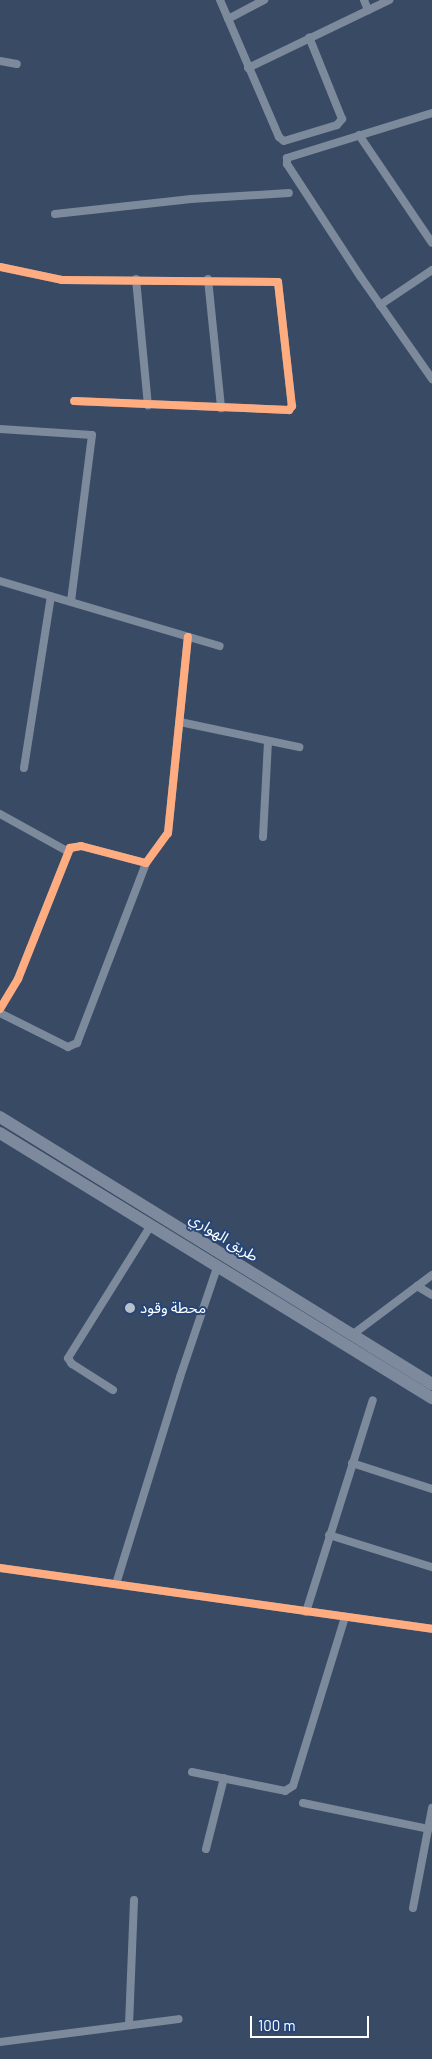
<!DOCTYPE html>
<html>
<head>
<meta charset="utf-8">
<style>
  body { margin:0 }
  #map { position:relative; width:432px; height:2059px; overflow:hidden; background:#394a65; font-family:Barlow,"Noto Sans Arabic",sans-serif }
  div>[style] { position:absolute }
  .minor>* { height:8px; margin:-4px; padding:0 4px; transform-origin:4px; border-radius:4px; background:#7d8a9c }
  .trunk>* { height:12px; margin:-6px; padding:0 6px; transform-origin:6px; border-radius:6px; background:#7d899c }
  .cycleway>* { height:8px; margin:-4px; padding:0 4px; transform-origin:4px; border-radius:4px; background:#ffac80 }
  .dots>* { width:14px; height:14px; translate:-50% -50%; box-sizing:border-box; border:2px solid #264578; border-radius:50% }
  span { translate:-50% -50%; white-space:nowrap; text-align:center; line-height:1.15; -webkit-text-stroke:4px #264578; paint-order:stroke }
  .street-label { font-size:15px; color:#fff }
  .poi-label { font-size:15px; color:#fff }
  .left { translate:0 -50%; text-align:left }
  .scale { position:absolute; left:250px; top:2016px; width:119px; height:22px; box-sizing:border-box; border:2px solid #fff; border-top:0; padding-left:6px; font-size:15px; line-height:18px; white-space:nowrap; color:#fff; -webkit-text-stroke:4px #264578; paint-order:stroke }
</style>
</head>
<body>
<div id="map">
  <div class="minor">
    <div style="left:220px;top:0;width:149px;rotate:66.7deg"></div>
    <div style="left:279px;top:137px;width:6px;rotate:39deg"></div>
    <div style="left:284px;top:141px;width:55px;rotate:-16.8deg"></div>
    <div style="left:337px;top:125px;width:8px;rotate:-50deg"></div>
    <div style="left:342px;top:119px;width:88px;rotate:-111.9deg"></div>
    <div style="left:364px;top:0;width:11px;rotate:68deg"></div>
    <div style="left:228px;top:19px;width:41px;rotate:-27.8deg"></div>
    <div style="left:0;top:61px;width:17px;rotate:10deg"></div>
    <div style="left:248px;top:68px;width:157px;rotate:-25.7deg"></div>
    <div style="left:432px;top:113px;width:152px;rotate:162.8deg"></div>
    <div style="left:287px;top:158px;width:6px;rotate:90deg"></div>
    <div style="left:287px;top:164px;width:134px;rotate:56.9deg"></div>
    <div style="left:360px;top:276px;width:126px;rotate:55deg"></div>
    <div style="left:359px;top:135px;width:130px;rotate:55.9deg"></div>
    <div style="left:55px;top:214px;width:137px;rotate:-6.3deg"></div>
    <div style="left:191px;top:199px;width:98px;rotate:-3.5deg"></div>
    <div style="left:0;top:267px;width:63px;rotate:11.8deg"></div>
    <div style="left:62px;top:280px;width:216px;rotate:0.5deg"></div>
    <div style="left:278px;top:282px;width:125px;rotate:83.6deg"></div>
    <div style="left:292px;top:406px;width:5px;rotate:127deg"></div>
    <div style="left:289px;top:410px;width:215px;rotate:-177.6deg"></div>
    <div style="left:136px;top:279px;width:127px;rotate:84.6deg"></div>
    <div style="left:208px;top:279px;width:130px;rotate:84.2deg"></div>
    <div style="left:380px;top:305px;width:63px;rotate:-33.9deg"></div>
    <div style="left:0;top:429px;width:92px;rotate:3.7deg"></div>
    <div style="left:92px;top:435px;width:168px;rotate:97.2deg"></div>
    <div style="left:0;top:581px;width:229px;rotate:16.5deg"></div>
    <div style="left:180px;top:722px;width:122px;rotate:11.9deg"></div>
    <div style="left:24px;top:768px;width:174px;rotate:-81.1deg"></div>
    <div style="left:0;top:814px;width:77px;rotate:28.9deg"></div>
    <div style="left:263px;top:837px;width:96px;rotate:-87deg"></div>
    <div style="left:0;top:1009px;width:35px;rotate:-59deg"></div>
    <div style="left:18px;top:979px;width:141px;rotate:-68.3deg"></div>
    <div style="left:70px;top:848px;width:11px;rotate:-10deg"></div>
    <div style="left:81px;top:846px;width:67px;rotate:14.7deg"></div>
    <div style="left:146px;top:863px;width:37px;rotate:-54deg"></div>
    <div style="left:168px;top:833px;width:197px;rotate:-84.2deg"></div>
    <div style="left:0;top:1013px;width:76px;rotate:26.6deg"></div>
    <div style="left:68px;top:1047px;width:10px;rotate:-24deg"></div>
    <div style="left:77px;top:1043px;width:193px;rotate:-69deg"></div>
    <div style="left:417px;top:1286px;width:17px;rotate:31deg"></div>
    <div style="left:352px;top:1335px;width:100px;rotate:-36.9deg"></div>
    <div style="left:113px;top:1390px;width:49px;rotate:-147.6deg"></div>
    <div style="left:72px;top:1364px;width:7px;rotate:-124deg"></div>
    <div style="left:68px;top:1358px;width:157px;rotate:-58deg"></div>
    <div style="left:352px;top:1463px;width:84px;rotate:18deg"></div>
    <div style="left:329px;top:1535px;width:108px;rotate:17.3deg"></div>
    <div style="left:0;top:1568px;width:436px;rotate:8deg"></div>
    <div style="left:116px;top:1584px;width:217px;rotate:-72.8deg"></div>
    <div style="left:180px;top:1377px;width:118px;rotate:-71.3deg"></div>
    <div style="left:306px;top:1612px;width:222px;rotate:-72.5deg"></div>
    <div style="left:192px;top:1772px;width:95px;rotate:11.5deg"></div>
    <div style="left:285px;top:1791px;width:9px;rotate:-32deg"></div>
    <div style="left:293px;top:1786px;width:177px;rotate:-72.9deg"></div>
    <div style="left:303px;top:1803px;width:128px;rotate:11.7deg"></div>
    <div style="left:206px;top:1849px;width:73px;rotate:-75.8deg"></div>
    <div style="left:413px;top:1908px;width:102px;rotate:-79.2deg"></div>
    <div style="left:129px;top:2025px;width:125px;rotate:-87.7deg"></div>
    <div style="left:0;top:2042px;width:180px;rotate:-7.3deg"></div>
  </div>
  <div class="trunk">
    <div style="left:0;top:1117px;width:508px;rotate:31.72deg"></div>
    <div style="left:0;top:1133px;width:507px;rotate:31.53deg"></div>
  </div>
  <div class="cycleway">
    <div style="left:0;top:267px;width:63px;rotate:11.8deg"></div>
    <div style="left:62px;top:280px;width:216px;rotate:0.5deg"></div>
    <div style="left:278px;top:282px;width:125px;rotate:83.6deg"></div>
    <div style="left:292px;top:406px;width:5px;rotate:127deg"></div>
    <div style="left:289px;top:410px;width:215px;rotate:-177.6deg"></div>
    <div style="left:0;top:1009px;width:35px;rotate:-59deg"></div>
    <div style="left:18px;top:979px;width:141px;rotate:-68.3deg"></div>
    <div style="left:70px;top:848px;width:11px;rotate:-10deg"></div>
    <div style="left:81px;top:846px;width:67px;rotate:14.7deg"></div>
    <div style="left:146px;top:863px;width:37px;rotate:-54deg"></div>
    <div style="left:168px;top:833px;width:197px;rotate:-84.2deg"></div>
    <div style="left:0;top:1568px;width:436px;rotate:8deg"></div>
  </div>
  <div class="dots">
    <div style="left:130px;top:1308px;background:#bac0c9"></div>
  </div>
  <div class="street-label">
    <span style="left:224px;top:1237px;rotate:32deg">طريق الهواري</span>
  </div>
  <div class="poi-label">
    <span class="left" style="left:140px;top:1308px">محطة وقود</span>
  </div>
  <div class="scale">100 m</div>
</div>
</body>
</html>
